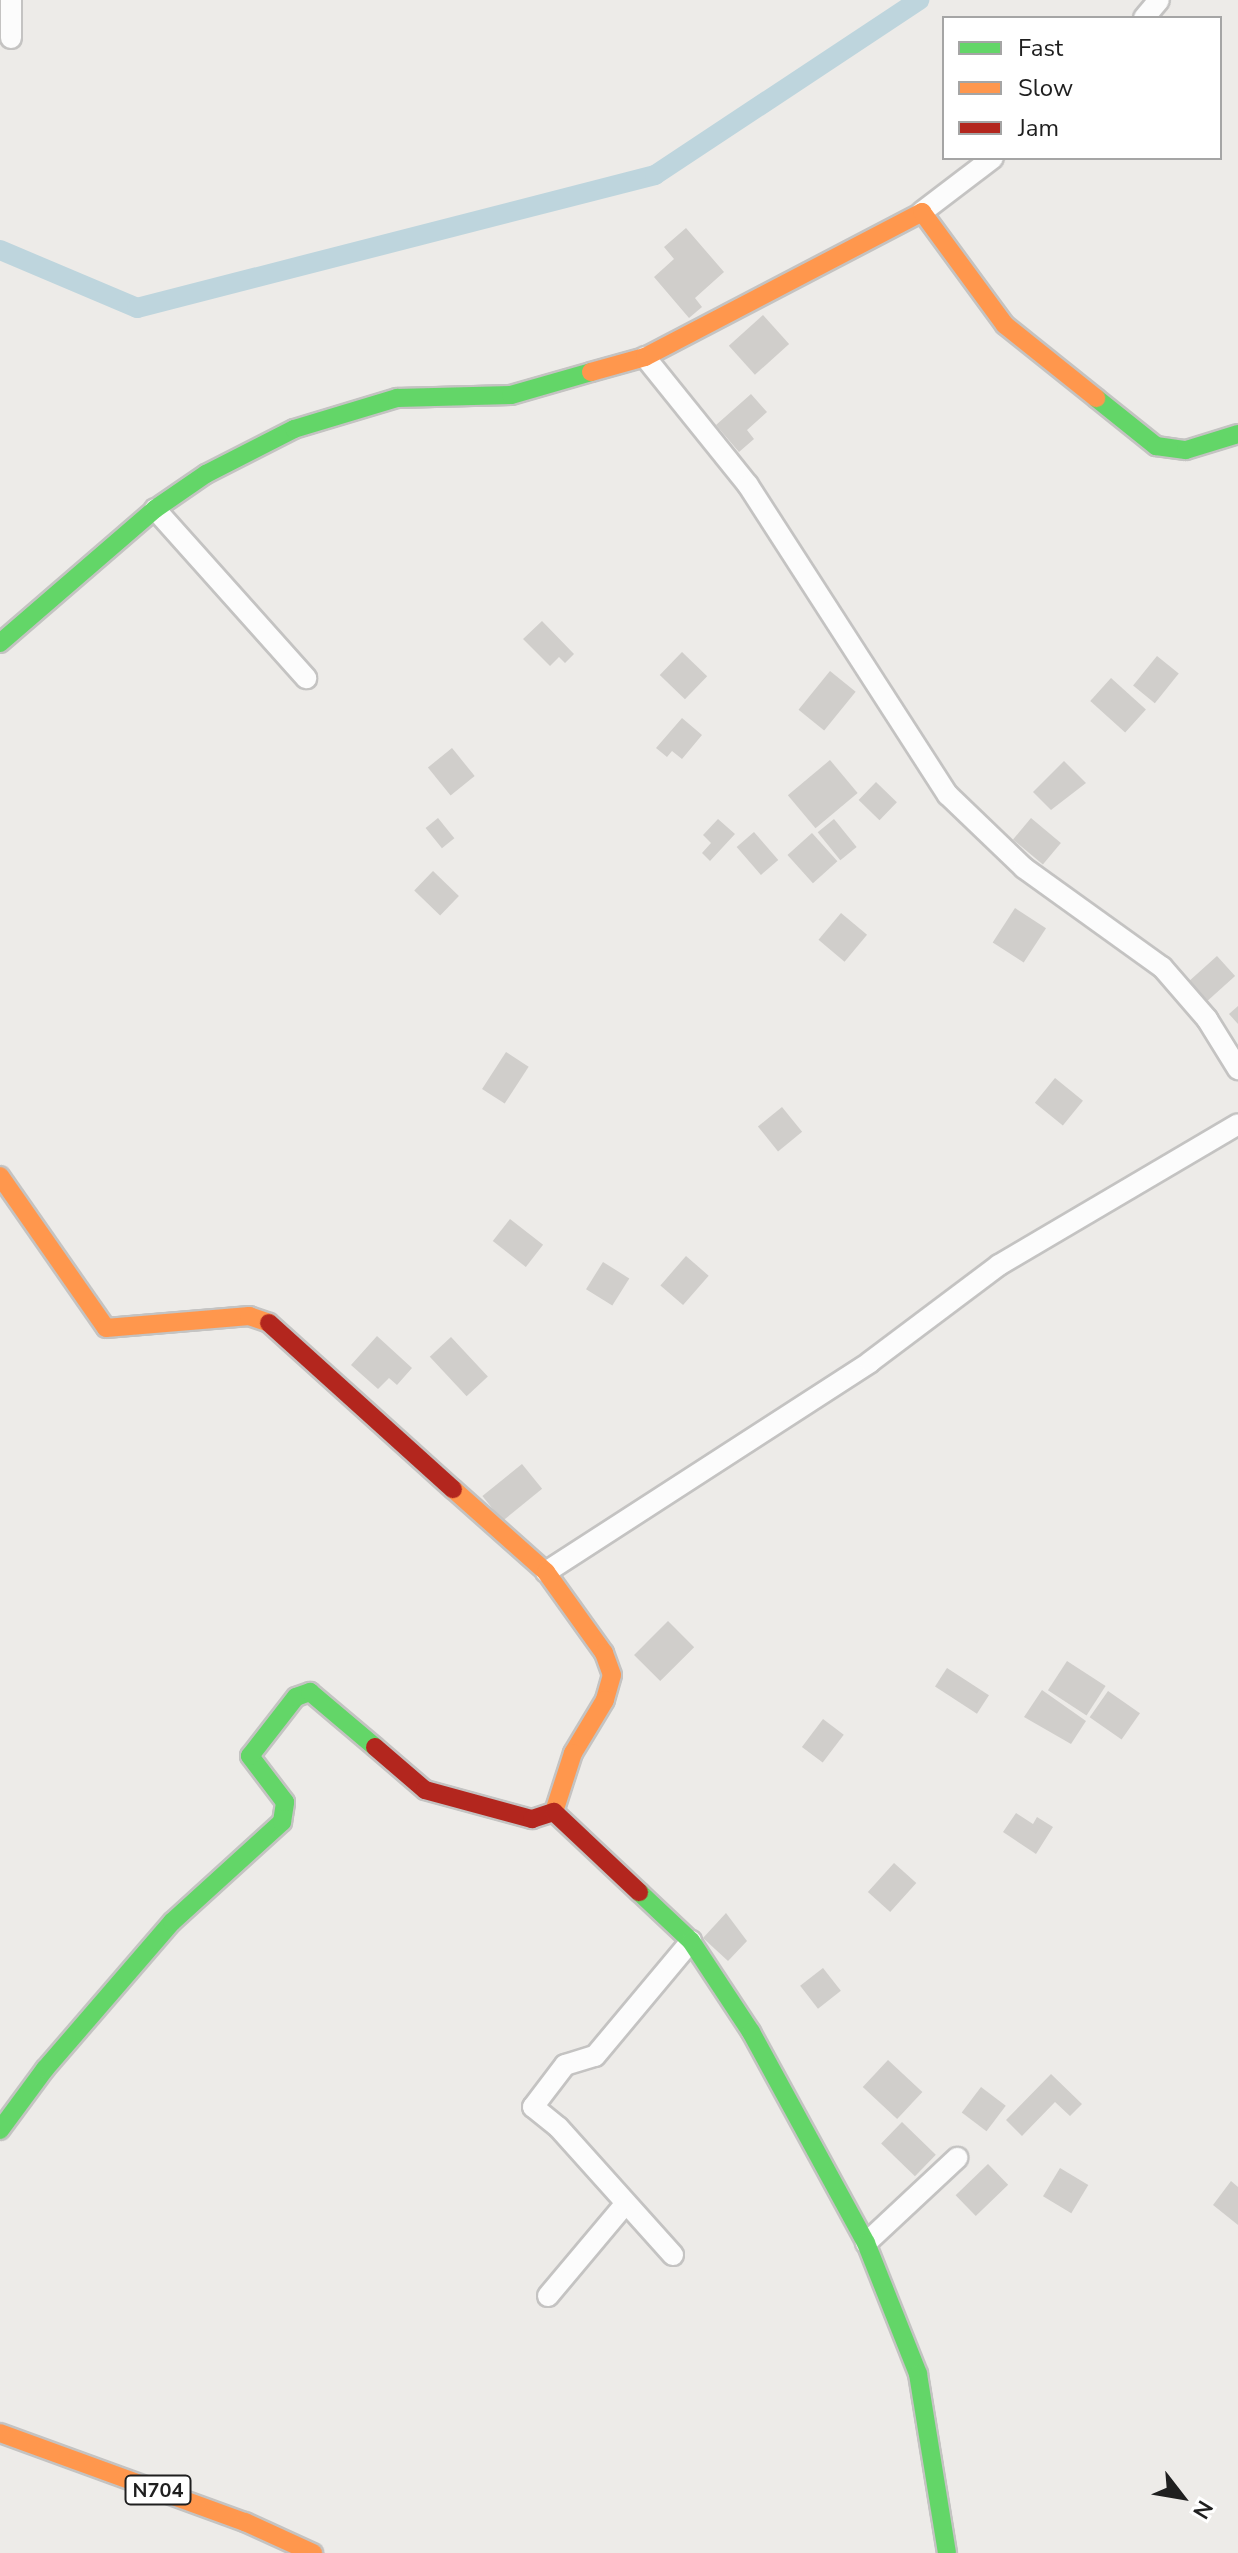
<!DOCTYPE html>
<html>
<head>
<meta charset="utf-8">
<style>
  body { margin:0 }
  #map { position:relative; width:1238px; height:2553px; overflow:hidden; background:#edebe8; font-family:"Nunito Sans",sans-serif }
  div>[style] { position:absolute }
  .canal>* { height:20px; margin:-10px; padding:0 10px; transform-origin:10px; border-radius:10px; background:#bed5dd }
  .building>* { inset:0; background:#d0cecb; transform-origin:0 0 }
  .roads { filter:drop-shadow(2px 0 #c4c3c2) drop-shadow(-2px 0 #c4c3c2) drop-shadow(0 2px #c4c3c2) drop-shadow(0 -2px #c4c3c2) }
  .street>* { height:20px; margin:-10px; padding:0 10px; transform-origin:10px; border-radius:10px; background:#fcfcfc }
  .fast>* { height:18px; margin:-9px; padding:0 9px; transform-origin:9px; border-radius:9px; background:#63d668 }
  .slow>* { height:18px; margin:-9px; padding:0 9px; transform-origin:9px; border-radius:9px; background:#ff974d }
  .jam>* { height:18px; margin:-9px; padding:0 9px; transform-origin:9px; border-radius:9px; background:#b3261e }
  span { translate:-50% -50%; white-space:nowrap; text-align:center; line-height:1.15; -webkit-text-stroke:8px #fff; paint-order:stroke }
  .shield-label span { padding:2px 6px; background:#fff; border:2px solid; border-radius:6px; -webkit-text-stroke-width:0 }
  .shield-label { font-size:20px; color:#1f1f1f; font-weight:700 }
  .legend { position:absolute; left:942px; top:16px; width:280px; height:144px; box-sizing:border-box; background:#fff; border:2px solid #a5a5a5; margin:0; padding:10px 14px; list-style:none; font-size:24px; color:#1f1f1f }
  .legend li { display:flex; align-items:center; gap:16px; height:40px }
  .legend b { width:40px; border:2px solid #a5a5a5 }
  .north { position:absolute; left:1142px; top:2457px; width:80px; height:80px; -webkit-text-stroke:6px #fff; paint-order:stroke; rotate:121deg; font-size:22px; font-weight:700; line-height:32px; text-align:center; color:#1f1f1f }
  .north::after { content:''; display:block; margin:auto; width:28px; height:36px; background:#1f1f1f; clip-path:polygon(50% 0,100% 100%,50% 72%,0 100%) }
</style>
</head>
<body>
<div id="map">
  <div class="canal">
    <div style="left:0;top:250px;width:149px;rotate:22.9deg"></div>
    <div style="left:137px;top:308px;width:535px;rotate:-14.4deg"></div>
    <div style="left:655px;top:175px;width:317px;rotate:-33.5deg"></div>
  </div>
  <div class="building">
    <div style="clip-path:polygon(686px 228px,724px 272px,695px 298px,702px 307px,689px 318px,654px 277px,674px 259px,664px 247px)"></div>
    <div style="left:763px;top:315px;width:39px;height:46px;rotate:48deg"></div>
    <div style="clip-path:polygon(751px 394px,767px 412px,747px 430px,754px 439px,739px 452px,716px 425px)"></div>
    <div style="clip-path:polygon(542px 621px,574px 654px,565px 663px,559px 657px,550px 666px,523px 639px)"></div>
    <div style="left:682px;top:652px;width:35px;height:32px;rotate:44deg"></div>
    <div style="left:1157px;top:656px;width:28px;height:38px;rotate:39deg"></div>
    <div style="left:830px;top:671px;width:33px;height:50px;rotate:39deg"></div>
    <div style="left:1111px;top:678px;width:47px;height:31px;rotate:42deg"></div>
    <div style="clip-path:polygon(682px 718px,702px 735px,682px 759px,672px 751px,667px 757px,656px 748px)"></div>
    <div style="left:452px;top:748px;width:36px;height:31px;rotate:51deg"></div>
    <div style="left:830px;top:760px;width:43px;height:55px;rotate:50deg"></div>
    <div style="clip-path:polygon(1064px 761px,1086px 783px,1051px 810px,1033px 792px)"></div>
    <div style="left:876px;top:782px;width:29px;height:25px;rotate:44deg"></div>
    <div style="left:438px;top:818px;width:26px;height:16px;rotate:51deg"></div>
    <div style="left:1031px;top:818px;width:39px;height:28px;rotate:40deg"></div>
    <div style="clip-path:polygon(718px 819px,735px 834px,710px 861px,702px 853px,711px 843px,703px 835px)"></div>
    <div style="left:834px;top:819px;width:36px;height:21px;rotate:51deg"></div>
    <div style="left:754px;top:832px;width:37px;height:23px;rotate:49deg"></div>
    <div style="left:812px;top:833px;width:38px;height:33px;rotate:48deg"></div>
    <div style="left:433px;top:871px;width:36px;height:27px;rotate:44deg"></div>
    <div style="left:1015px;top:908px;width:37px;height:41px;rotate:33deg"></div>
    <div style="left:841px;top:913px;width:34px;height:35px;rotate:40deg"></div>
    <div style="left:1217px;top:956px;width:27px;height:37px;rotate:48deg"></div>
    <div style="clip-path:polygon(1238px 1006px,1238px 1024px,1229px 1014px)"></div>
    <div style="left:506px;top:1052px;width:27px;height:44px;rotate:33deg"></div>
    <div style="left:1055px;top:1078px;width:36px;height:32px;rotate:39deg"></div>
    <div style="left:782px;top:1107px;width:32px;height:31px;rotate:51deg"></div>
    <div style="left:510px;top:1219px;width:42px;height:28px;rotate:38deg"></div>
    <div style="left:686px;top:1256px;width:30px;height:39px;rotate:41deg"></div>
    <div style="left:603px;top:1262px;width:31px;height:32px;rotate:32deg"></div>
    <div style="clip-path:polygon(377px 1336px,412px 1368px,397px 1385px,389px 1378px,378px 1389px,351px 1365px)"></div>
    <div style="left:451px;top:1337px;width:54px;height:29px;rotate:47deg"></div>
    <div style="left:522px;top:1464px;width:32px;height:51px;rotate:51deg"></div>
    <div style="left:668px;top:1621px;width:37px;height:48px;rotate:45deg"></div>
    <div style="left:1067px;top:1661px;width:46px;height:35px;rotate:33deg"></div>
    <div style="left:947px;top:1668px;width:50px;height:22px;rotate:33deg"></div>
    <div style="clip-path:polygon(1042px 1690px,1086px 1721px,1071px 1744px,1024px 1717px)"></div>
    <div style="left:1108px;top:1691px;width:39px;height:32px;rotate:35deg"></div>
    <div style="left:823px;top:1719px;width:26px;height:35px;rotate:37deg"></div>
    <div style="clip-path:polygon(1016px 1813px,1033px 1824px,1037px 1817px,1053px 1827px,1036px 1854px,1003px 1832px)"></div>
    <div style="left:894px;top:1863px;width:30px;height:39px;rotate:42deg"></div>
    <div style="clip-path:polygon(726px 1913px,747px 1941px,728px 1961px,703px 1938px)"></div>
    <div style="left:823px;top:1968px;width:29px;height:29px;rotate:52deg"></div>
    <div style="left:888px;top:2060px;width:47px;height:37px;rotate:43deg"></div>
    <div style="clip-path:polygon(1051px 2074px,1082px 2104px,1070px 2116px,1055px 2102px,1022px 2136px,1006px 2120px)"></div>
    <div style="left:981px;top:2087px;width:31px;height:32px;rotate:37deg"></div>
    <div style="left:902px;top:2122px;width:47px;height:30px;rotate:44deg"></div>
    <div style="left:988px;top:2164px;width:29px;height:45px;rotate:46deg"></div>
    <div style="left:1060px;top:2168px;width:33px;height:33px;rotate:31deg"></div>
    <div style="clip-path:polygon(1231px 2181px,1238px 2187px,1238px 2225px,1213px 2205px)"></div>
  </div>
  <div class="roads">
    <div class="street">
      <div style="left:1144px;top:18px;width:23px;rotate:-50deg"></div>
      <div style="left:11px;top:38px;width:38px;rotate:-90deg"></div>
      <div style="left:922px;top:212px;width:89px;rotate:-37.3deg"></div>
      <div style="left:645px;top:357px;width:164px;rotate:51.2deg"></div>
      <div style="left:748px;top:485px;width:369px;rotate:57.2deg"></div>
      <div style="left:948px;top:795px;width:105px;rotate:43.8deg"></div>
      <div style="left:1024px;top:868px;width:170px;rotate:35.7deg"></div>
      <div style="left:1162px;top:967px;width:69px;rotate:49.1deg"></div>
      <div style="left:1207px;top:1019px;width:59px;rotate:58.2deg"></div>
      <div style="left:155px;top:509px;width:227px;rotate:48.2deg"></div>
      <div style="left:546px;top:1572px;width:386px;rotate:-32.9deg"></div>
      <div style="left:870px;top:1362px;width:161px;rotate:-36.9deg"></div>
      <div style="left:999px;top:1265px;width:277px;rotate:-30.5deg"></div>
      <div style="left:866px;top:2243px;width:125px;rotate:-43deg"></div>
      <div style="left:673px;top:2255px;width:172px;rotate:-131.9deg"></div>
      <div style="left:558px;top:2127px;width:32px;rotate:-141deg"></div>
      <div style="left:533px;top:2107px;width:53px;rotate:-52.7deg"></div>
      <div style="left:565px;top:2065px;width:31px;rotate:-17deg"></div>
      <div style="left:595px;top:2056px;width:150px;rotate:-50.1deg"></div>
      <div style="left:548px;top:2296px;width:121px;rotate:-50deg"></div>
    </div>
    <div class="fast">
      <div style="left:1096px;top:398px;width:77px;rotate:38.7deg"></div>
      <div style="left:1156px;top:446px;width:30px;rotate:8deg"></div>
      <div style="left:1186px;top:450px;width:54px;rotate:-17.1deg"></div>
      <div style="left:0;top:643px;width:205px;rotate:-40.8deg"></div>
      <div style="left:155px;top:509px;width:62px;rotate:-34.5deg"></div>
      <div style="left:206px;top:474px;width:99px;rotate:-27.1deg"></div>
      <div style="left:294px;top:429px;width:108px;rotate:-16.8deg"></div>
      <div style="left:397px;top:398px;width:114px;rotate:-1.5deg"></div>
      <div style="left:511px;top:395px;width:83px;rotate:-16deg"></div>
      <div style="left:639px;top:1892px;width:71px;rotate:43.3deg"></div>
      <div style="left:691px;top:1941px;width:109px;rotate:56.6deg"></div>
      <div style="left:751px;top:2032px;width:240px;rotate:61.4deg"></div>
      <div style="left:866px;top:2243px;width:141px;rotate:68.3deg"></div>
      <div style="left:918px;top:2374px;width:181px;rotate:80.8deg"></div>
      <div style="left:0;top:2130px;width:76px;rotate:-53.6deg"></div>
      <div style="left:45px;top:2069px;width:194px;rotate:-49.2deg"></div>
      <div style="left:172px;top:1922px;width:149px;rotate:-42.3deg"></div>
      <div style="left:282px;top:1822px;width:20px;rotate:-81deg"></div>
      <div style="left:285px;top:1802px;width:58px;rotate:-127.3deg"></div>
      <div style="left:250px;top:1756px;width:75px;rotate:-52.1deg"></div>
      <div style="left:296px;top:1697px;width:15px;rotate:-20deg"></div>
      <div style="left:310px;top:1692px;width:85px;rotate:40.2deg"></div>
    </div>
    <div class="slow">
      <div style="left:591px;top:372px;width:56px;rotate:-15.5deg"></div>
      <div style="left:645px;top:357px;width:313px;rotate:-27.6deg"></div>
      <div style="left:922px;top:212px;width:140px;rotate:53.7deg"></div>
      <div style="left:1005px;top:325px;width:117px;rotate:38.7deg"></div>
      <div style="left:0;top:1176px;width:185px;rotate:55.1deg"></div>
      <div style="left:106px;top:1328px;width:144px;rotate:-4.8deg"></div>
      <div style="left:249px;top:1316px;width:21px;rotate:19deg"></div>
      <div style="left:453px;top:1489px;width:125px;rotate:41.7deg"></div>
      <div style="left:546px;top:1572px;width:100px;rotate:54.4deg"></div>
      <div style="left:604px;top:1653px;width:23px;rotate:70deg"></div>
      <div style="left:612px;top:1675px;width:26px;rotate:106deg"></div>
      <div style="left:605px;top:1700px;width:62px;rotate:121.1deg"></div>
      <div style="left:573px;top:1753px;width:62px;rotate:107.9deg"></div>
      <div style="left:0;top:2433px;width:261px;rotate:20deg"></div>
      <div style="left:245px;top:2522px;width:75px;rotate:24.5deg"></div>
    </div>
    <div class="jam">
      <div style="left:269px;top:1323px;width:248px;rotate:42.1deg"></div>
      <div style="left:375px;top:1747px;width:66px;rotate:40.7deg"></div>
      <div style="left:425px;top:1790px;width:111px;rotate:15.2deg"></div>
      <div style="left:532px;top:1819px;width:23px;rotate:-18deg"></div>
      <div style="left:554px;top:1812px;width:117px;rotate:43.3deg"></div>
    </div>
  </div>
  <div class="shield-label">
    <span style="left:158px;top:2490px">N704</span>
  </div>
  <ul class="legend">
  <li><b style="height:10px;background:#63d668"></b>Fast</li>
  <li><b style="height:10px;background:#ff974d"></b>Slow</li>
  <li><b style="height:10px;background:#b3261e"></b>Jam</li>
  </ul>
  <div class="north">N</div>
</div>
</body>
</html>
